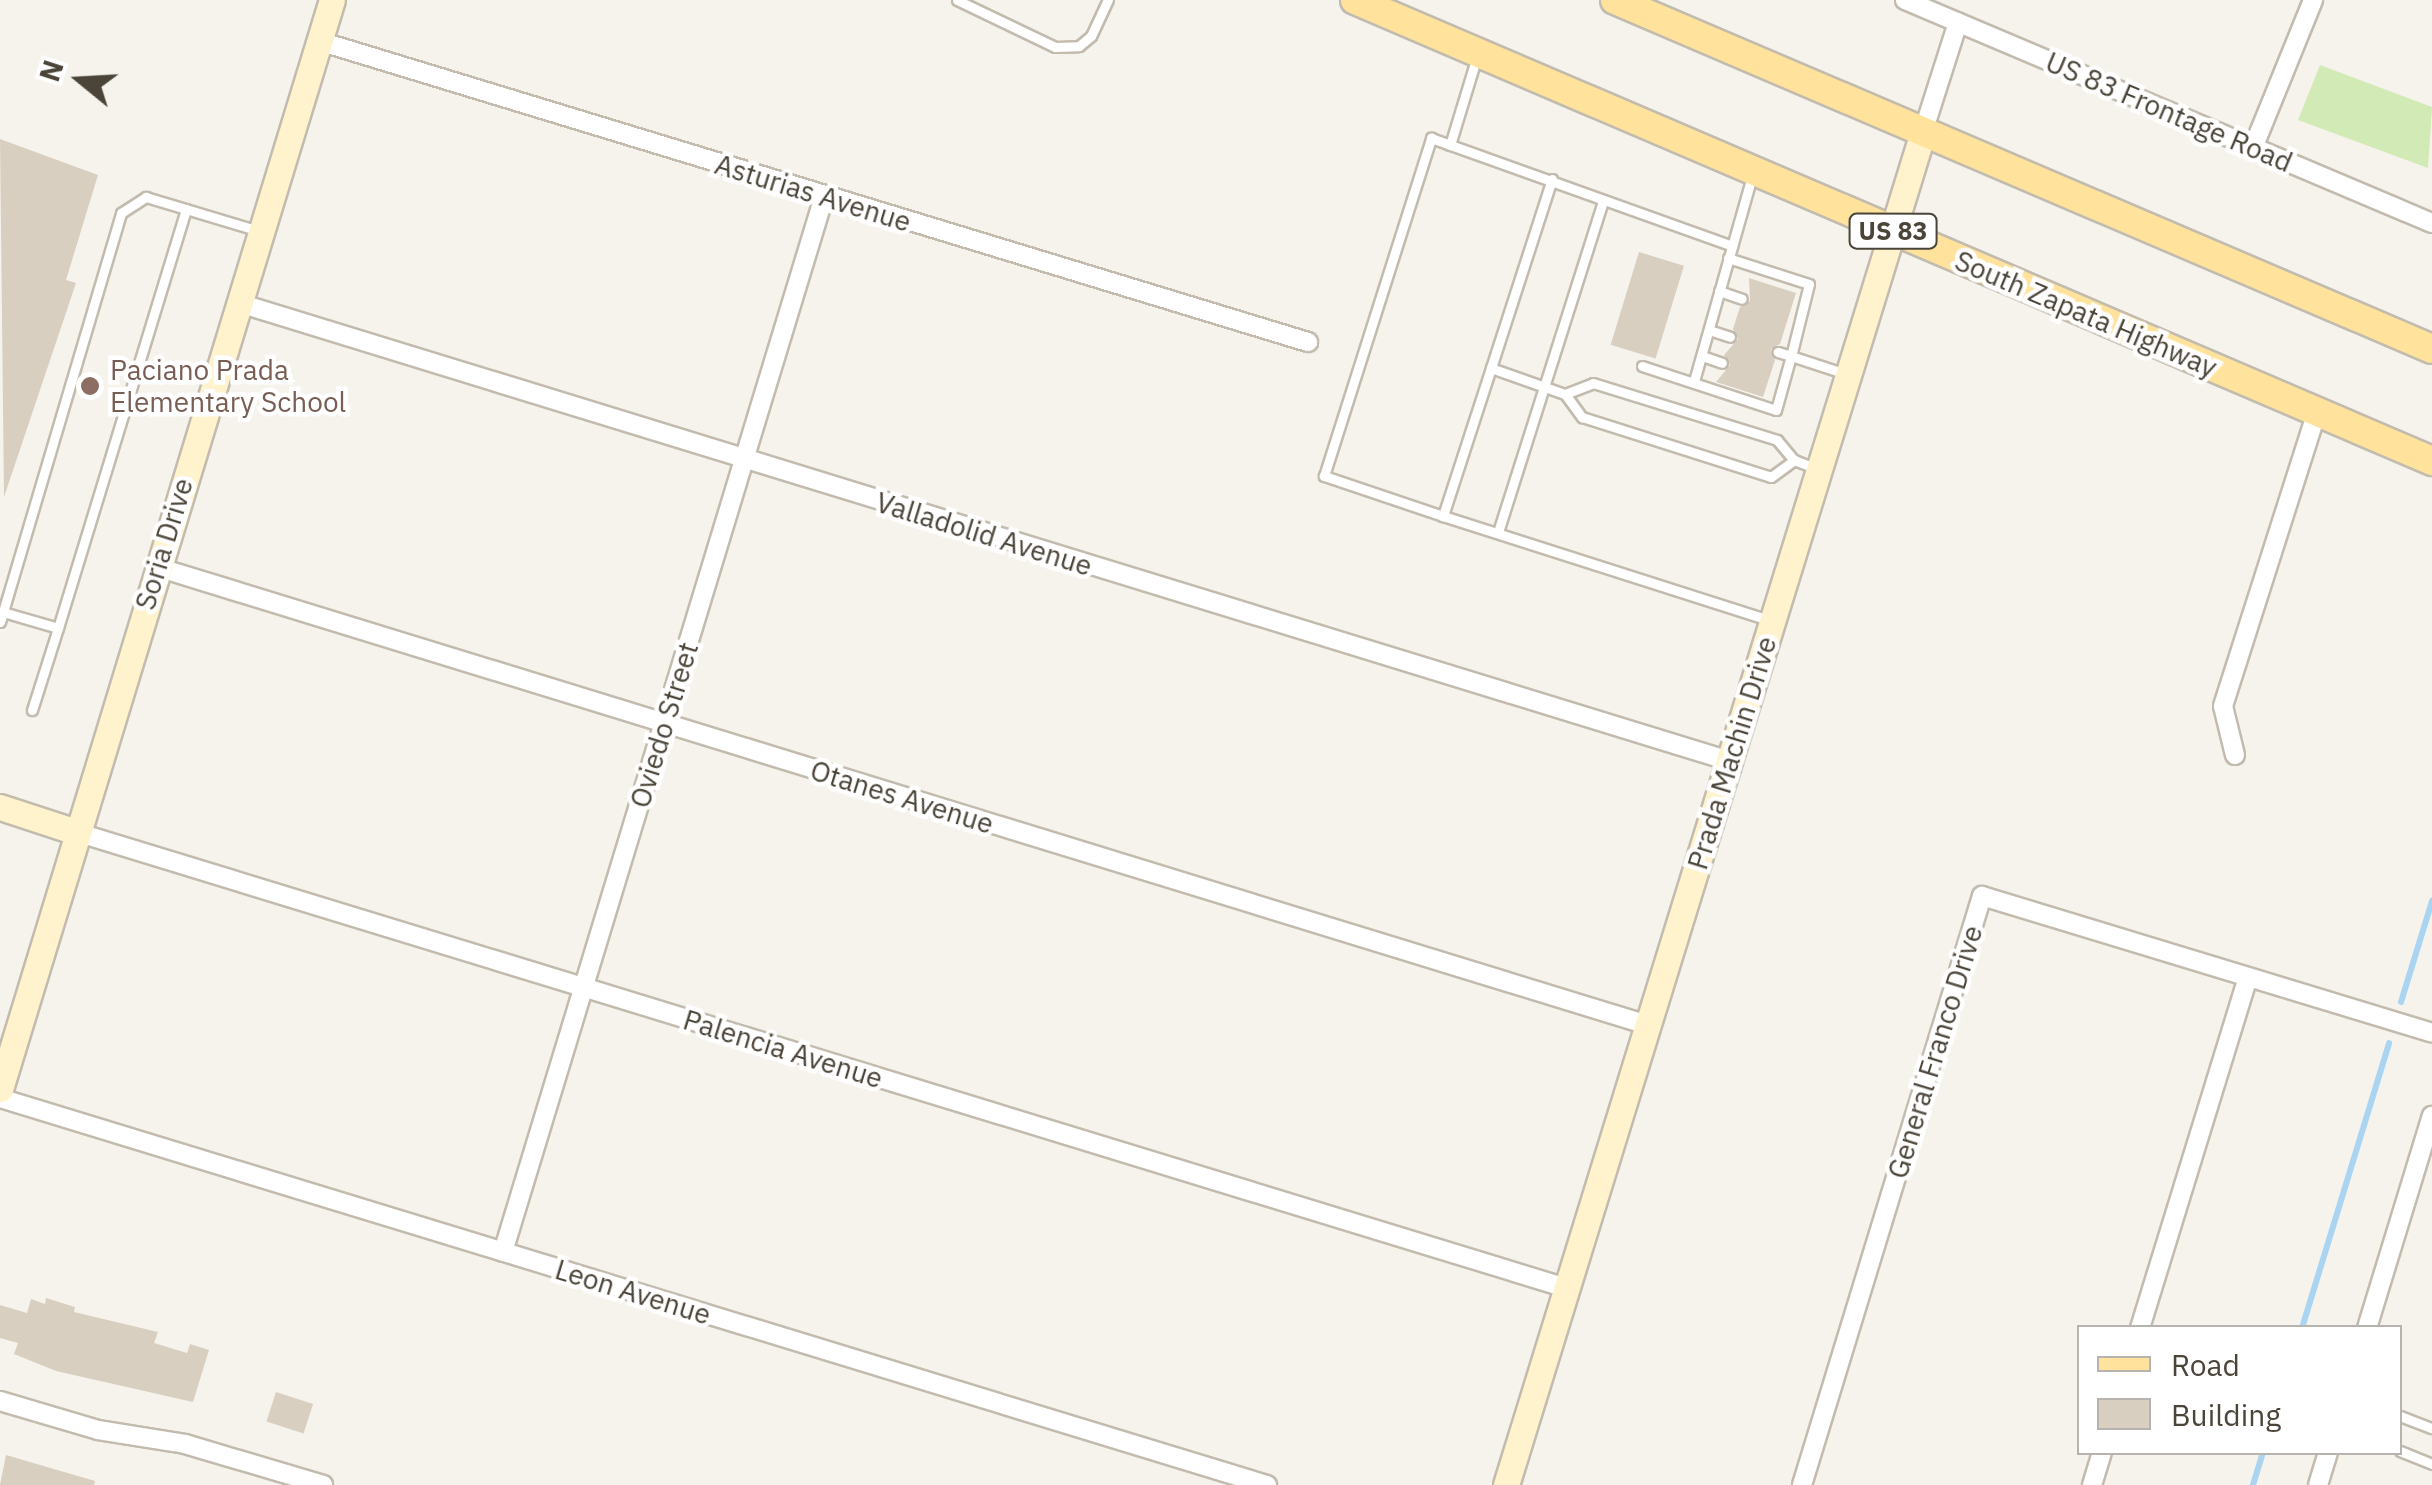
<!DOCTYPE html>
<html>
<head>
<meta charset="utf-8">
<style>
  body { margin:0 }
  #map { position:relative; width:2432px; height:1485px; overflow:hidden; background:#f6f3ec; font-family:"IBM Plex Sans",sans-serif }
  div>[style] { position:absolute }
  .green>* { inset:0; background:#d2eab5 }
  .stream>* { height:6px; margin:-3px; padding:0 3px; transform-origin:3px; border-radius:3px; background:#a9d4f2 }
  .building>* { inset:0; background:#d8cfc1; transform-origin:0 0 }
  .roads { filter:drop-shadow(2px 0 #c2bbae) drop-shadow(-2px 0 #c2bbae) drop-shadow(0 2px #c2bbae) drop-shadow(0 -2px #c2bbae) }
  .lane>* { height:9px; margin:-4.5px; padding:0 4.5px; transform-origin:4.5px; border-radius:4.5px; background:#fff }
  .street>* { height:18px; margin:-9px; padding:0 9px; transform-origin:9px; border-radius:9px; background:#fff }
  .secondary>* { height:25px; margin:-12.5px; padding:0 12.5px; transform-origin:12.5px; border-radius:12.5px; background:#fff3cd }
  .primary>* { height:28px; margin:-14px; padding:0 14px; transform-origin:14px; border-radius:14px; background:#ffe39c }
  .dots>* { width:28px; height:28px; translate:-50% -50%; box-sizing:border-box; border:5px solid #fff; border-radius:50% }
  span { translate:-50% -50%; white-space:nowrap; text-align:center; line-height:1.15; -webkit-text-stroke:9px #fff; paint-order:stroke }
  .shield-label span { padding:2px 8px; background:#fff; border:2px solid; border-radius:8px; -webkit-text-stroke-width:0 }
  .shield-label { font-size:25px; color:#4b4439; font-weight:700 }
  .street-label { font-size:28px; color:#4b4439 }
  .education-label { font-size:28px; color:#785e54 }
  .left { translate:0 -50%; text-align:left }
  .legend { position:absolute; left:2077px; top:1325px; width:325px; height:130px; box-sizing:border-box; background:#fff; border:2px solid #b7b4b0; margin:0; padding:12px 18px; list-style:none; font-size:30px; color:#4b4439 }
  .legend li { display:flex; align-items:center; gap:20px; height:50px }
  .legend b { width:50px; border:2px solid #b7b4b0 }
  .north { position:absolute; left:30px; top:30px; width:100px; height:100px; -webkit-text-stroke:8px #fff; paint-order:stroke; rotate:288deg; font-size:28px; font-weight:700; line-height:40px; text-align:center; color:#4b4439 }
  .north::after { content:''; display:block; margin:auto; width:35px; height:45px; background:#4b4439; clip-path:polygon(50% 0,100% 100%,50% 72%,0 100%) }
</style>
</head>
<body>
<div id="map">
  <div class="green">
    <div style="clip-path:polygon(2320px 65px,2432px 107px,2428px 168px,2298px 120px)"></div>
  </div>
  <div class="stream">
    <div style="left:2401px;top:1002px;width:106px;rotate:-72.9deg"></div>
    <div style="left:2302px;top:1328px;width:298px;rotate:-73deg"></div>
    <div style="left:2253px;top:1485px;width:34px;rotate:-73deg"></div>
  </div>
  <div class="building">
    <div style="clip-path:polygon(0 139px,98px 175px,66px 280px,76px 283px,4px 497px)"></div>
    <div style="left:1639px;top:252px;width:47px;height:97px;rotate:17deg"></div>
    <div style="clip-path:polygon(1749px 278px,1796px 293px,1780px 344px,1771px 349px,1775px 360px,1763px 397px,1716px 382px,1730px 365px,1724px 355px,1738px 339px,1733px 329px,1740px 307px,1750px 301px)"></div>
    <div style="clip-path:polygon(46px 1298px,75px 1307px,74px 1312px,158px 1332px,154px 1343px,187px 1353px,190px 1344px,209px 1350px,193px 1402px,56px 1371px,14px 1354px,18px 1343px,0 1338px,0 1305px,27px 1313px,31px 1299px,45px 1304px)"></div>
    <div style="left:276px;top:1392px;width:39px;height:31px;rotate:18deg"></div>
    <div style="clip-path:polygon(6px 1455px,95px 1481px,94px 1485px,0 1485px)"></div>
  </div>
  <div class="roads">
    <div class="lane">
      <div style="left:957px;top:0;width:109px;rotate:25.6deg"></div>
      <div style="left:1055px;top:47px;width:24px;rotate:-2deg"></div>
      <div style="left:1079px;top:46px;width:16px;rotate:-40deg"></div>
      <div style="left:1091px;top:36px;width:40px;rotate:-65deg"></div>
      <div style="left:1450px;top:145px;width:93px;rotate:-73.1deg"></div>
      <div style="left:1552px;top:179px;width:199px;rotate:107.9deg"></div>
      <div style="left:1491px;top:368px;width:78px;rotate:19.4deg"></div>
      <div style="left:1565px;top:394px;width:29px;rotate:54deg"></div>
      <div style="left:1582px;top:417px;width:198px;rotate:17.6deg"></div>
      <div style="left:1771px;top:477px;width:29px;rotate:-36deg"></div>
      <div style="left:1728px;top:258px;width:85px;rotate:17.8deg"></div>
      <div style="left:1809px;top:284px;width:74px;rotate:104deg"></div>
      <div style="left:1791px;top:356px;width:58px;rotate:18.1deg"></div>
      <div style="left:1719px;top:291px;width:24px;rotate:19deg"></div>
      <div style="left:1709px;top:330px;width:22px;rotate:18deg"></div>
      <div style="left:1702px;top:356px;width:21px;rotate:19deg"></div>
      <div style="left:1642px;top:366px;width:141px;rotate:18.2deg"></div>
      <div style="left:1776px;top:410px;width:56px;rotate:-74.5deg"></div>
      <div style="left:1791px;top:356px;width:14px;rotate:-163deg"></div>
      <div style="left:1491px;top:368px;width:156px;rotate:108deg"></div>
      <div style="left:1443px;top:516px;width:342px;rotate:17.7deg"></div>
      <div style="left:1694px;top:381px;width:216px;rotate:-74.2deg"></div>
      <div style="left:1565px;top:394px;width:30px;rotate:-21deg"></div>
      <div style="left:1593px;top:383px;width:193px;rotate:17.2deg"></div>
      <div style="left:1777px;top:440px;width:26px;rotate:50deg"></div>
      <div style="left:1794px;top:460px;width:22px;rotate:21deg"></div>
      <div style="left:1443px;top:516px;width:126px;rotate:-161.4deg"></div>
      <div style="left:1324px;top:476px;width:355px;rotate:-72.4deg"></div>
      <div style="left:1431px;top:138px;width:320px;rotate:19.7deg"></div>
      <div style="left:1498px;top:532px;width:348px;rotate:-72.4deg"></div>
      <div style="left:3px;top:612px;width:57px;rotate:16.2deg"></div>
      <div style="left:58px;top:628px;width:438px;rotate:-73deg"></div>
      <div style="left:0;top:622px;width:427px;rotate:-73.5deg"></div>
      <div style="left:121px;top:213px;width:30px;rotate:-33deg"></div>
      <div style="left:146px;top:197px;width:118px;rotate:16.7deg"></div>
      <div style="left:32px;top:710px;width:86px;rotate:-72.4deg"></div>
      <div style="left:2400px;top:1416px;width:34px;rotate:21deg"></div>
      <div style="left:2400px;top:1451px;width:35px;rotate:22deg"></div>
    </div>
    <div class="street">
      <div style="left:1905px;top:0;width:572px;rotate:22.94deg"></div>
      <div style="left:319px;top:41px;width:1034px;rotate:16.93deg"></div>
      <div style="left:1923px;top:132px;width:115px;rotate:-72.3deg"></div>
      <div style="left:2253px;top:148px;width:160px;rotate:-67.9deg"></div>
      <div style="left:239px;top:303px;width:1560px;rotate:17.08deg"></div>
      <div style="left:157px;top:567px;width:1560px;rotate:17.08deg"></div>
      <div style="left:2235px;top:755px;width:50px;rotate:-103.8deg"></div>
      <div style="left:2223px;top:706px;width:309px;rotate:-72.3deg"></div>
      <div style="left:76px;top:832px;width:1559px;rotate:17.01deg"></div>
      <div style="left:0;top:1098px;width:1325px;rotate:16.99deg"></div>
      <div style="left:503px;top:1252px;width:1103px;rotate:-73.08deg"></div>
      <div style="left:2140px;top:1328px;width:366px;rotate:-72.9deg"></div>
      <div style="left:2367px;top:1328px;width:222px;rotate:-73deg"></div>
      <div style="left:0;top:1401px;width:102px;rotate:16.5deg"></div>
      <div style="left:98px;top:1430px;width:88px;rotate:9.1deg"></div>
      <div style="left:185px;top:1444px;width:144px;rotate:16.5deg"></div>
      <div style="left:1802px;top:1485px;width:616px;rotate:-73.01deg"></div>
      <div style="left:1982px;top:896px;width:470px;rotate:16.9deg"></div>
      <div style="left:2092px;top:1485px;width:34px;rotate:-73deg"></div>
      <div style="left:2318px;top:1485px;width:34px;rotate:-73deg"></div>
    </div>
    <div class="secondary">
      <div style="left:0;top:807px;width:80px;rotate:18.2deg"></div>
      <div style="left:0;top:1089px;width:1138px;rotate:-73.05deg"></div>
      <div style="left:1506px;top:1485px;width:1416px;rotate:-72.87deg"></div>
    </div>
    <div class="primary">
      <div style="left:1355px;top:0;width:1172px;rotate:23.17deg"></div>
      <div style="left:1615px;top:0;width:888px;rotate:23.13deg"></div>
    </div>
  </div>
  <div class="dots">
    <div style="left:90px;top:386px;background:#8d6e63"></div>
  </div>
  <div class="shield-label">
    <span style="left:1893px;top:231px">US 83</span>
  </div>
  <div class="street-label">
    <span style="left:2169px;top:112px;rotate:23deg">US 83 Frontage Road</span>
    <span style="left:813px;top:193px;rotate:17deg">Asturias Avenue</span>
    <span style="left:2086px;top:314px;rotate:23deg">South Zapata Highway</span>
    <span style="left:984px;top:534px;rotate:17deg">Valladolid Avenue</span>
    <span style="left:164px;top:544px;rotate:-73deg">Soria Drive</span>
    <span style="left:664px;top:725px;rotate:-73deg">Oviedo Street</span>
    <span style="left:1732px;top:753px;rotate:-73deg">Prada Machin Drive</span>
    <span style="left:902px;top:797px;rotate:17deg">Otanes Avenue</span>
    <span style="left:783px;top:1049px;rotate:17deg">Palencia Avenue</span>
    <span style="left:1935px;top:1052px;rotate:-73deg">General Franco Drive</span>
    <span style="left:633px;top:1292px;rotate:17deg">Leon Avenue</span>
  </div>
  <div class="education-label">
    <span class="left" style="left:110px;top:386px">Paciano Prada<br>Elementary School</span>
  </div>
  <ul class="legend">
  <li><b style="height:12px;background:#ffe39c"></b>Road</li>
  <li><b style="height:28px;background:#d8cfc1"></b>Building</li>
  </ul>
  <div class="north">N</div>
</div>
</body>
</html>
